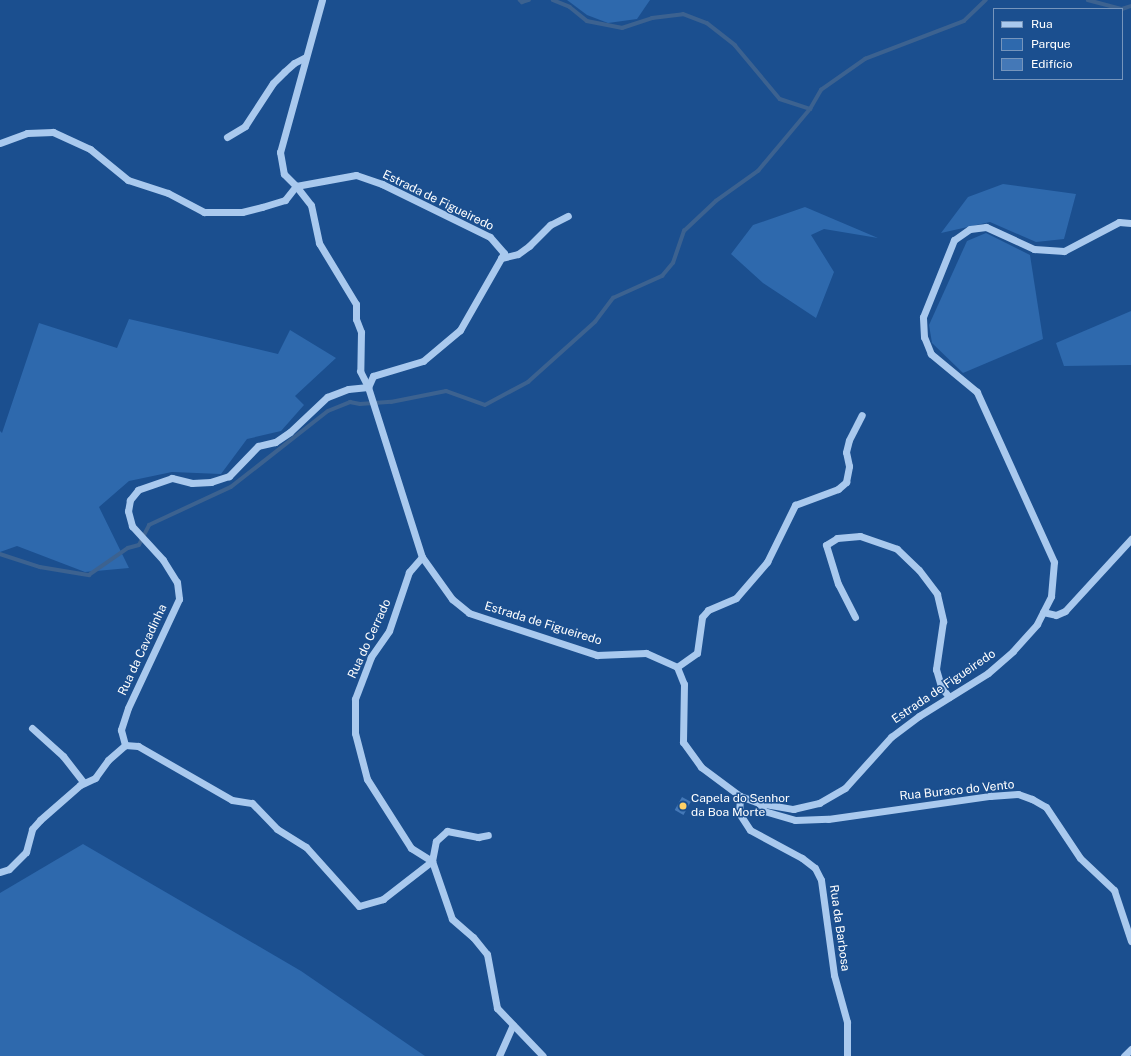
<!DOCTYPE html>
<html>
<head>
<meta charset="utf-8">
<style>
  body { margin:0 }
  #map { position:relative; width:1131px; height:1056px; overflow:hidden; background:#1b4f8f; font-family:"Public Sans",sans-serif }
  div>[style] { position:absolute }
  .green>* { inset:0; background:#2e69ad }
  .stream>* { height:3.5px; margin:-1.75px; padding:0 1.75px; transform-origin:1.75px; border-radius:1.75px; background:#3c6290 }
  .building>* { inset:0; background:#4478b7; transform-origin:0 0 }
  .minor>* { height:7px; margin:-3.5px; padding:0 3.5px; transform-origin:3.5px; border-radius:3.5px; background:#a9c9ee }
  .dots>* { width:11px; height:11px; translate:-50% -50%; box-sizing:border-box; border:2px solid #1b4f8f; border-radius:50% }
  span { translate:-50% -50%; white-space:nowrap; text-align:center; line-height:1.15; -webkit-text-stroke:3px #1b4f8f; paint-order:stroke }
  .street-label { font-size:12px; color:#fff }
  .poi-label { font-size:12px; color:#fff }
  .left { translate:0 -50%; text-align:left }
  .legend { position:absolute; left:993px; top:8px; width:130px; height:72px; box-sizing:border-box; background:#1b4f8f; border:1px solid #7695bc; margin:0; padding:5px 7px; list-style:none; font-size:12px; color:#fff }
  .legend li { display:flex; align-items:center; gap:8px; height:20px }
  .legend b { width:20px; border:1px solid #7695bc }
</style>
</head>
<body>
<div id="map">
  <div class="green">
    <div style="clip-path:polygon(567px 0,650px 0,637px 19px,608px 23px,587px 15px)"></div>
    <div style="clip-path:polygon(1003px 184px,1076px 194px,1064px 239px,1036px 242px,990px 222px,941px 233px,968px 197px)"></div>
    <div style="clip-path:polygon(805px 207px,878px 238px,824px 229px,811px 235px,834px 272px,816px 318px,763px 283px,731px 254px,753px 225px)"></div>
    <div style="clip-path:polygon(986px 233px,1030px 255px,1043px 339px,963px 373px,932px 343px,929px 325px,967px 241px)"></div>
    <div style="clip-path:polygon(1131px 311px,1131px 365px,1064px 366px,1056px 343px)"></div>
    <div style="clip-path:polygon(129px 319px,278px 354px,290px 330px,336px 358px,295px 396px,304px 405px,281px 431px,247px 439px,221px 474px,172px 472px,129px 481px,99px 507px,129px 568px,85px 572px,17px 546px,0 552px,0 431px,2px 433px,39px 323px,117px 348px)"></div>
    <div style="clip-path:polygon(83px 844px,301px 971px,425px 1056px,0 1056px,0 893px)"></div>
  </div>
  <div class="stream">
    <div style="left:520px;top:0;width:3px;rotate:45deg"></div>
    <div style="left:522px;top:2px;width:7px;rotate:-16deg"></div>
    <div style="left:553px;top:0;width:18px;rotate:22deg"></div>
    <div style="left:570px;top:7px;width:22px;rotate:39deg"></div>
    <div style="left:587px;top:21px;width:36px;rotate:11deg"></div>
    <div style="left:622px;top:28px;width:32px;rotate:-18deg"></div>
    <div style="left:652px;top:18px;width:31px;rotate:-7deg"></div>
    <div style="left:683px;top:14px;width:26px;rotate:21deg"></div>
    <div style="left:707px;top:23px;width:36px;rotate:38deg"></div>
    <div style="left:735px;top:45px;width:70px;rotate:50.2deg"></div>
    <div style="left:780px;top:99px;width:32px;rotate:18deg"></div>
    <div style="left:1088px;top:0;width:34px;rotate:15deg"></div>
    <div style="left:1122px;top:9px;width:9px;rotate:-18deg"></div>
    <div style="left:0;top:554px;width:42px;rotate:18deg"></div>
    <div style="left:40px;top:567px;width:50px;rotate:9.3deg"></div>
    <div style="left:89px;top:575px;width:47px;rotate:-34.7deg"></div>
    <div style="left:128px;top:548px;width:11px;rotate:-15deg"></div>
    <div style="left:139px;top:545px;width:22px;rotate:-63deg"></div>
    <div style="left:149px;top:525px;width:90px;rotate:-24.9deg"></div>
    <div style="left:231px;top:487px;width:123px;rotate:-38.1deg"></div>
    <div style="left:328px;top:411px;width:24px;rotate:-22deg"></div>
    <div style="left:350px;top:402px;width:10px;rotate:11deg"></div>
    <div style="left:360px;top:404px;width:31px;rotate:-4deg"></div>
    <div style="left:391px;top:402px;width:56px;rotate:-11.3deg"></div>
    <div style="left:446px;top:391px;width:41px;rotate:19.7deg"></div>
    <div style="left:485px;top:405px;width:49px;rotate:-28.1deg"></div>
    <div style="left:528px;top:382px;width:90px;rotate:-41.8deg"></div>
    <div style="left:595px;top:322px;width:30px;rotate:-53deg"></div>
    <div style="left:613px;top:298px;width:54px;rotate:-24.2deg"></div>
    <div style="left:662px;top:276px;width:17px;rotate:-50deg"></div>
    <div style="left:673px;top:263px;width:34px;rotate:-71deg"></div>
    <div style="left:684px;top:231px;width:44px;rotate:-43.2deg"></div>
    <div style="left:716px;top:201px;width:52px;rotate:-35.5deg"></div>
    <div style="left:758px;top:171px;width:81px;rotate:-50deg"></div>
    <div style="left:810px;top:109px;width:22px;rotate:-60deg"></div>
    <div style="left:821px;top:90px;width:54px;rotate:-35.2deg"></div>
    <div style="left:865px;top:59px;width:106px;rotate:-21deg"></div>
    <div style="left:964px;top:21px;width:30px;rotate:-44deg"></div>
  </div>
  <div class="building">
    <div style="left:682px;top:797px;width:10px;height:15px;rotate:29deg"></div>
  </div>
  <div class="minor">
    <div style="left:322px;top:0;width:158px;rotate:105.4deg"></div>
    <div style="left:280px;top:152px;width:22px;rotate:80deg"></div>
    <div style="left:284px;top:174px;width:17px;rotate:45deg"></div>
    <div style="left:296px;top:186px;width:61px;rotate:-10.4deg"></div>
    <div style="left:356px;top:175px;width:28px;rotate:19deg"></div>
    <div style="left:382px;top:184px;width:120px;rotate:26.1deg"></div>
    <div style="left:490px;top:237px;width:21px;rotate:49deg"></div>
    <div style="left:504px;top:253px;width:89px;rotate:119.7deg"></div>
    <div style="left:460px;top:330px;width:48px;rotate:140deg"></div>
    <div style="left:423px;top:361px;width:52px;rotate:163.3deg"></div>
    <div style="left:373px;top:376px;width:12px;rotate:114deg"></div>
    <div style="left:368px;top:387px;width:178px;rotate:72.4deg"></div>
    <div style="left:422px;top:557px;width:52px;rotate:54.5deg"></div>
    <div style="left:452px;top:599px;width:22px;rotate:39deg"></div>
    <div style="left:469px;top:613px;width:135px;rotate:18.2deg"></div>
    <div style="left:597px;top:655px;width:49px;rotate:-2.3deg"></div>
    <div style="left:646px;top:653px;width:34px;rotate:24deg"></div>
    <div style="left:677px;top:667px;width:18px;rotate:68deg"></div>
    <div style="left:684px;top:684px;width:58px;rotate:91deg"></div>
    <div style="left:683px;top:742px;width:31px;rotate:54deg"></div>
    <div style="left:701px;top:767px;width:49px;rotate:36.6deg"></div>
    <div style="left:740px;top:796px;width:20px;rotate:20deg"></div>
    <div style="left:759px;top:803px;width:35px;rotate:10deg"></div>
    <div style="left:793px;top:809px;width:27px;rotate:-13deg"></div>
    <div style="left:819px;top:803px;width:30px;rotate:-30deg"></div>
    <div style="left:845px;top:788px;width:69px;rotate:-48deg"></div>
    <div style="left:891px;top:737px;width:35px;rotate:-37deg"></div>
    <div style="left:919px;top:716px;width:81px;rotate:-31.9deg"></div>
    <div style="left:988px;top:673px;width:33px;rotate:-41deg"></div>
    <div style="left:1013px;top:651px;width:36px;rotate:-48deg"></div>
    <div style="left:1037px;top:624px;width:31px;rotate:-63deg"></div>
    <div style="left:1051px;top:596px;width:34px;rotate:-85deg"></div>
    <div style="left:1054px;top:562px;width:187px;rotate:-114.4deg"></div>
    <div style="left:977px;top:392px;width:60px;rotate:-140.4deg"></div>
    <div style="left:931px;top:354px;width:18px;rotate:-112deg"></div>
    <div style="left:924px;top:337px;width:20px;rotate:-93deg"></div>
    <div style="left:923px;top:317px;width:83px;rotate:-68.1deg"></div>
    <div style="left:954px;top:240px;width:19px;rotate:-35deg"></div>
    <div style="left:970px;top:229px;width:16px;rotate:-7deg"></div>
    <div style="left:986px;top:227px;width:53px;rotate:24.6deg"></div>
    <div style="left:1034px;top:249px;width:30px;rotate:4deg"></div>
    <div style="left:1064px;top:251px;width:62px;rotate:-27.8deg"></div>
    <div style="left:1119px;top:222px;width:12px;rotate:5deg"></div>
    <div style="left:227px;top:137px;width:21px;rotate:-31deg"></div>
    <div style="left:245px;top:126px;width:51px;rotate:-56.9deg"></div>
    <div style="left:273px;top:83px;width:16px;rotate:-45deg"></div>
    <div style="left:284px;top:72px;width:13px;rotate:-42deg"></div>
    <div style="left:294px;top:63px;width:13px;rotate:-27deg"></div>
    <div style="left:0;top:143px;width:29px;rotate:-20deg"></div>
    <div style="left:27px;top:133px;width:26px;rotate:-2deg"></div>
    <div style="left:53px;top:132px;width:41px;rotate:24.7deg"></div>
    <div style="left:90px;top:149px;width:49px;rotate:39.2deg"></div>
    <div style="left:128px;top:180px;width:42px;rotate:18deg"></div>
    <div style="left:168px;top:193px;width:41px;rotate:27.8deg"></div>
    <div style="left:204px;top:212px;width:38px"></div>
    <div style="left:242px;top:212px;width:21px;rotate:-14deg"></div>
    <div style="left:262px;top:207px;width:24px;rotate:-17deg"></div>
    <div style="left:285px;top:200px;width:18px;rotate:-52deg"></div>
    <div style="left:296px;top:186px;width:24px;rotate:52deg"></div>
    <div style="left:311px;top:205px;width:39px;rotate:78deg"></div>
    <div style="left:319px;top:243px;width:71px;rotate:58.8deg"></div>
    <div style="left:356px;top:304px;width:15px;rotate:90deg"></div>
    <div style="left:356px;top:319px;width:14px;rotate:69deg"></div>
    <div style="left:361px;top:332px;width:39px;rotate:91deg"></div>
    <div style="left:360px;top:371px;width:18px;rotate:63deg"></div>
    <div style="left:368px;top:387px;width:20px;rotate:174deg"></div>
    <div style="left:348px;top:389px;width:22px;rotate:159deg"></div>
    <div style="left:327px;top:397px;width:51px;rotate:136.6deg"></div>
    <div style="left:290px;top:432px;width:18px;rotate:146deg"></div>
    <div style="left:275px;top:442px;width:17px;rotate:167deg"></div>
    <div style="left:258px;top:446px;width:42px;rotate:134deg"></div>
    <div style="left:229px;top:476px;width:19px;rotate:162deg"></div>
    <div style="left:211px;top:482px;width:19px;rotate:177deg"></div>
    <div style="left:192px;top:483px;width:21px;rotate:-166deg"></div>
    <div style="left:172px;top:478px;width:36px;rotate:161deg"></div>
    <div style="left:138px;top:490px;width:13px;rotate:129deg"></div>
    <div style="left:130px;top:500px;width:11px;rotate:100deg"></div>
    <div style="left:128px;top:511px;width:16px;rotate:75deg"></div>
    <div style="left:132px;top:526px;width:46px;rotate:47.6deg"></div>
    <div style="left:163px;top:560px;width:26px;rotate:58deg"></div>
    <div style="left:177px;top:582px;width:17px;rotate:83deg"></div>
    <div style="left:179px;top:599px;width:120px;rotate:115.1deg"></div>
    <div style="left:128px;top:708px;width:23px;rotate:108deg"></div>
    <div style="left:121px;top:730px;width:16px;rotate:75deg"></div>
    <div style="left:501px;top:258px;width:17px;rotate:-13deg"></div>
    <div style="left:518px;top:254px;width:14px;rotate:-36deg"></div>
    <div style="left:529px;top:246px;width:30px;rotate:-45deg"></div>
    <div style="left:550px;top:225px;width:20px;rotate:-27deg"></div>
    <div style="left:422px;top:557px;width:20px;rotate:131deg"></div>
    <div style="left:409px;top:572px;width:62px;rotate:108.7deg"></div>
    <div style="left:389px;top:631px;width:32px;rotate:125deg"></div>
    <div style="left:371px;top:657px;width:45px;rotate:110.9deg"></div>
    <div style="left:355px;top:699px;width:34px;rotate:90deg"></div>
    <div style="left:355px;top:733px;width:48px;rotate:75.4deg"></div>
    <div style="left:367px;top:779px;width:82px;rotate:57.5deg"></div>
    <div style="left:411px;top:848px;width:25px;rotate:32deg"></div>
    <div style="left:432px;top:861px;width:61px;rotate:71deg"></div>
    <div style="left:452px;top:919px;width:28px;rotate:41deg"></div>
    <div style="left:473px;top:937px;width:22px;rotate:51deg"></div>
    <div style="left:487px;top:954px;width:55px;rotate:79.5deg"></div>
    <div style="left:497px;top:1008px;width:66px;rotate:46.2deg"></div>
    <div style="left:1043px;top:612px;width:13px;rotate:13deg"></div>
    <div style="left:1056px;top:615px;width:10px;rotate:-24deg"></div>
    <div style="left:1065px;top:611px;width:98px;rotate:-47.5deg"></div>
    <div style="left:855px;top:617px;width:37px;rotate:-117deg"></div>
    <div style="left:838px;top:584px;width:41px;rotate:-107.1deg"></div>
    <div style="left:826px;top:545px;width:13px;rotate:-32deg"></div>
    <div style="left:837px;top:538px;width:23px;rotate:-5deg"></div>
    <div style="left:860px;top:536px;width:39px;rotate:19deg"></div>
    <div style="left:897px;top:549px;width:30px;rotate:44deg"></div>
    <div style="left:919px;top:570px;width:30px;rotate:53deg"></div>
    <div style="left:937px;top:594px;width:28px;rotate:77deg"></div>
    <div style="left:943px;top:621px;width:49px;rotate:98.3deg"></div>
    <div style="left:936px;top:669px;width:19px;rotate:74deg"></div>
    <div style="left:941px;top:687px;width:13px;rotate:51deg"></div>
    <div style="left:677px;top:667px;width:24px;rotate:-35deg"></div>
    <div style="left:697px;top:653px;width:36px;rotate:-82deg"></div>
    <div style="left:702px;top:617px;width:9px;rotate:-49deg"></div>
    <div style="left:708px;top:610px;width:30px;rotate:-23deg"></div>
    <div style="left:736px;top:598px;width:48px;rotate:-49.3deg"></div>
    <div style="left:767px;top:562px;width:64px;rotate:-63.8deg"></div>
    <div style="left:795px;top:505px;width:46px;rotate:-20.4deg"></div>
    <div style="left:838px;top:489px;width:11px;rotate:-41deg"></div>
    <div style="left:846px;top:482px;width:16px;rotate:-79deg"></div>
    <div style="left:849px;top:466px;width:14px;rotate:-102deg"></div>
    <div style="left:846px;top:452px;width:12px;rotate:-76deg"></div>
    <div style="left:849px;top:440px;width:28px;rotate:-63deg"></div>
    <div style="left:32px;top:728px;width:42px;rotate:42.1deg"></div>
    <div style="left:63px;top:756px;width:34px;rotate:52deg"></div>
    <div style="left:740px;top:796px;width:17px;rotate:93deg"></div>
    <div style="left:739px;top:813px;width:20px;rotate:57deg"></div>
    <div style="left:750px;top:830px;width:59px;rotate:28.3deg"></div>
    <div style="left:802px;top:858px;width:16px;rotate:38deg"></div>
    <div style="left:815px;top:868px;width:13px;rotate:63deg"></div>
    <div style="left:821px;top:880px;width:96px;rotate:82.2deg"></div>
    <div style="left:834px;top:975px;width:49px;rotate:74.5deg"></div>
    <div style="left:847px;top:1022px;width:34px;rotate:90deg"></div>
    <div style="left:759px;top:803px;width:9px;rotate:58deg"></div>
    <div style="left:764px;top:811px;width:32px;rotate:16deg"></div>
    <div style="left:795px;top:820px;width:33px;rotate:-2deg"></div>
    <div style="left:828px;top:819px;width:164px;rotate:-8.1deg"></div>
    <div style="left:990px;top:796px;width:28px;rotate:-4deg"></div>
    <div style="left:1018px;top:794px;width:15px;rotate:20deg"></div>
    <div style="left:1032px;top:799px;width:16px;rotate:30deg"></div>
    <div style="left:1046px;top:807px;width:61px;rotate:56.3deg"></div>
    <div style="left:1080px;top:858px;width:47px;rotate:43.3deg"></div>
    <div style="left:1114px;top:890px;width:54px;rotate:71.6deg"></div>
    <div style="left:0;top:872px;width:9px;rotate:-18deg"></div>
    <div style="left:9px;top:869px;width:24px;rotate:-45deg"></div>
    <div style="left:26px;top:852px;width:24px;rotate:-75deg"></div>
    <div style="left:32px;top:829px;width:12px;rotate:-48deg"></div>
    <div style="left:40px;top:820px;width:53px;rotate:-41.2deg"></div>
    <div style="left:80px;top:785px;width:17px;rotate:-25deg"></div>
    <div style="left:95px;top:778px;width:22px;rotate:-54deg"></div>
    <div style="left:108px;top:760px;width:23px;rotate:-41deg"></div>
    <div style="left:125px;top:745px;width:13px;rotate:4deg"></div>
    <div style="left:138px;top:746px;width:108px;rotate:29.9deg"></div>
    <div style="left:232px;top:800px;width:20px;rotate:9deg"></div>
    <div style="left:252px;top:803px;width:36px;rotate:46deg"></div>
    <div style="left:277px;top:829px;width:34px;rotate:32deg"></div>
    <div style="left:306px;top:847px;width:79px;rotate:48.1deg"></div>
    <div style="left:359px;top:906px;width:25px;rotate:-16deg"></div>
    <div style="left:383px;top:899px;width:62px;rotate:-37.8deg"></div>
    <div style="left:432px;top:861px;width:20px;rotate:-79deg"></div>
    <div style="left:436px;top:841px;width:15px;rotate:-42deg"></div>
    <div style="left:447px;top:831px;width:32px;rotate:11deg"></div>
    <div style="left:478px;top:837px;width:10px;rotate:-11deg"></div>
    <div style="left:499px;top:1056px;width:34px;rotate:-66deg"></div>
    <div style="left:1124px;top:1056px;width:10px;rotate:-45deg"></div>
  </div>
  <div class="dots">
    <div style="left:683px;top:806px;background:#ffd166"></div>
  </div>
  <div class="street-label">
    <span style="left:438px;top:201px;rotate:26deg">Estrada de Figueiredo</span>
    <span style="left:543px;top:624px;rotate:17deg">Estrada de Figueiredo</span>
    <span style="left:370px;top:639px;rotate:-65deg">Rua do Cerrado</span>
    <span style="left:143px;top:650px;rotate:-65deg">Rua da Cavadinha</span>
    <span style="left:944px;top:687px;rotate:-34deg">Estrada de Figueiredo</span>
    <span style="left:957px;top:791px;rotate:-6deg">Rua Buraco do Vento</span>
    <span style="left:839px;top:928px;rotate:82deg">Rua da Barbosa</span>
  </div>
  <div class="poi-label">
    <span class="left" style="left:691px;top:806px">Capela do Senhor<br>da Boa Morte</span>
  </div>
  <ul class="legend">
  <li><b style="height:5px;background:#a9c9ee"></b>Rua</li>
  <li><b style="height:11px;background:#2e69ad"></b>Parque</li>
  <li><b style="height:11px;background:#4478b7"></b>Edifício</li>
  </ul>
</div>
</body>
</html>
